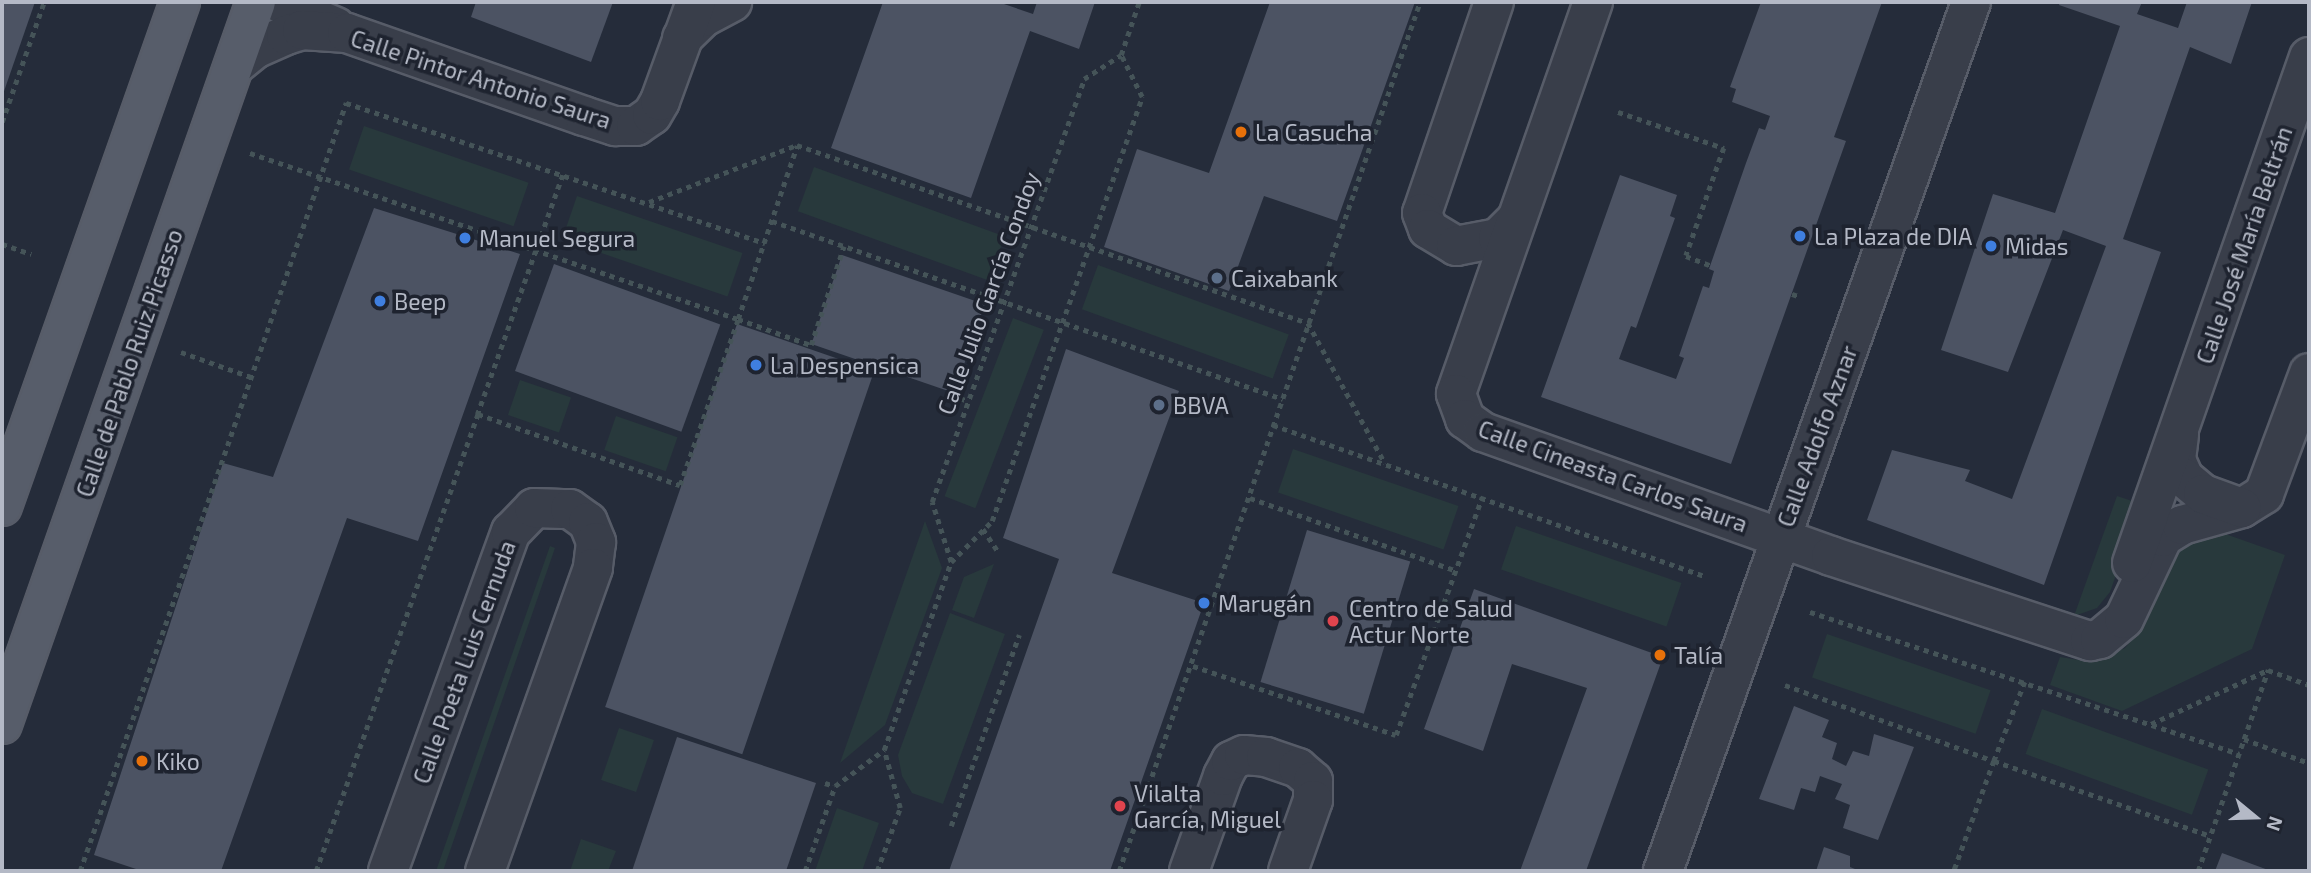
<!DOCTYPE html>
<html>
<head>
<meta charset="utf-8">
<style>
  body { margin:0 }
  #map { position:relative; width:2311px; height:873px; overflow:hidden; background:#252c3a; font-family:"Exo 2",sans-serif }
  div>[style] { position:absolute }
  .green>* { inset:0; background:#28393c; transform-origin:0 0 }
  .building>* { inset:0; background:#4c5363; transform-origin:0 0 }
  .path>* { height:4.5px; margin-top:-2.25px; transform-origin:0; background:repeating-linear-gradient(90deg,#455458 0 5px,transparent 0 10px) }
  .roads { filter:drop-shadow(2px 0 #575c68) drop-shadow(-2px 0 #575c68) drop-shadow(0 2px #575c68) drop-shadow(0 -2px #575c68) }
  .minor>* { height:38px; margin:-19px; padding:0 19px; transform-origin:19px; border-radius:19px; background:#393e4a }
  .major>* { height:38px; margin:-19px; padding:0 19px; transform-origin:19px; border-radius:19px; background:#575d6a }
  .dots>* { width:19px; height:19px; translate:-50% -50%; box-sizing:border-box; border:4px solid #1e232f; border-radius:50% }
  span { translate:-50% -50%; white-space:nowrap; text-align:center; line-height:1.15; -webkit-text-stroke:7px #1e232f; paint-order:stroke }
  .street-label { font-size:23px; color:#b4b9c6 }
  .poi-label { font-size:23px; color:#b4b9c6 }
  .left { translate:0 -50%; text-align:left }
  .frame { position:absolute; inset:0; border:4px solid #b4b9c6; pointer-events:none }
  .north { position:absolute; left:2220px; top:782px; width:70px; height:70px; -webkit-text-stroke:5px #1e232f; paint-order:stroke; rotate:109deg; font-size:19px; font-weight:700; line-height:28px; text-align:center; color:#b4b9c6 }
  .north::after { content:''; display:block; margin:auto; width:24px; height:32px; background:#b4b9c6; clip-path:polygon(50% 0,100% 100%,50% 72%,0 100%) }
</style>
</head>
<body>
<div id="map">
  <div class="green">
    <div style="left:364px;top:126px;width:174px;height:46px;rotate:19deg"></div>
    <div style="left:814px;top:167px;width:203px;height:47px;rotate:20deg"></div>
    <div style="left:577px;top:196px;width:175px;height:46px;rotate:19deg"></div>
    <div style="left:1098px;top:265px;width:203px;height:47px;rotate:20deg"></div>
    <div style="left:1013px;top:318px;width:33px;height:191px;rotate:21deg"></div>
    <div style="left:520px;top:380px;width:54px;height:37px;rotate:19deg"></div>
    <div style="left:616px;top:416px;width:65px;height:36px;rotate:19deg"></div>
    <div style="left:1293px;top:449px;width:175px;height:46px;rotate:19deg"></div>
    <div style="clip-path:polygon(2117px 496px,2141px 504px,2110px 592px,2097px 608px,2074px 616px)"></div>
    <div style="clip-path:polygon(925px 521px,942px 568px,885px 725px,840px 763px)"></div>
    <div style="left:1516px;top:526px;width:175px;height:46px;rotate:19deg"></div>
    <div style="clip-path:polygon(2211px 529px,2285px 555px,2252px 649px,2122px 711px,2050px 685px,2060px 657px,2092px 662px,2125px 648px,2139px 632px,2170px 549px)"></div>
    <div style="clip-path:polygon(550px 546px,555px 548px,443px 871px,436px 871px)"></div>
    <div style="clip-path:polygon(994px 564px,974px 618px,952px 610px,964px 577px)"></div>
    <div style="clip-path:polygon(950px 613px,1005px 634px,943px 804px,912px 793px,902px 776px,898px 755px)"></div>
    <div style="left:1827px;top:634px;width:173px;height:46px;rotate:19deg"></div>
    <div style="left:2042px;top:709px;width:177px;height:48px;rotate:20deg"></div>
    <div style="left:619px;top:728px;width:37px;height:55px;rotate:19deg"></div>
    <div style="clip-path:polygon(837px 808px,879px 823px,862px 871px,815px 871px)"></div>
    <div style="clip-path:polygon(581px 839px,616px 851px,608px 871px,570px 871px)"></div>
  </div>
  <div class="building">
    <div style="clip-path:polygon(2px 2px,35px 2px,2px 97px)"></div>
    <div style="clip-path:polygon(476px 2px,613px 2px,591px 62px,471px 17px)"></div>
    <div style="clip-path:polygon(883px 2px,998px 2px,1033px 14px,1037px 2px,1095px 2px,1079px 49px,1030px 31px,971px 198px,831px 148px)"></div>
    <div style="clip-path:polygon(1270px 2px,1415px 2px,1337px 221px,1264px 196px,1229px 291px,1104px 247px,1137px 149px,1209px 173px)"></div>
    <div style="clip-path:polygon(1761px 2px,1882px 2px,1834px 137px,1846px 141px,1731px 464px,1541px 397px,1620px 175px,1677px 195px,1670px 216px,1675px 218px,1636px 328px,1631px 326px,1619px 359px,1676px 379px,1684px 358px,1679px 356px,1703px 286px,1709px 288px,1714px 271px,1709px 269px,1746px 163px,1759px 128px,1765px 130px,1770px 116px,1732px 102px,1736px 89px,1730px 87px)"></div>
    <div style="clip-path:polygon(2060px 2px,2142px 2px,2137px 14px,2178px 28px,2187px 2px,2252px 2px,2231px 64px,2190px 47px,2123px 239px,2161px 252px,2044px 585px,1867px 520px,1892px 450px,1970px 470px,1965px 481px,2012px 499px,2106px 246px,2063px 230px,2008px 372px,1941px 350px,1993px 194px,2055px 213px,2120px 26px,2059px 5px)"></div>
    <div style="clip-path:polygon(374px 208px,520px 254px,418px 541px,347px 518px,221px 871px,142px 871px,94px 855px,223px 463px,273px 477px)"></div>
    <div style="left:842px;top:255px;width:151px;height:94px;rotate:19deg"></div>
    <div style="left:554px;top:264px;width:177px;height:114px;rotate:20deg"></div>
    <div style="left:737px;top:324px;width:145px;height:405px;rotate:19deg"></div>
    <div style="clip-path:polygon(1066px 349px,1179px 391px,1112px 573px,1204px 603px,1110px 871px,949px 871px,1059px 559px,1003px 538px)"></div>
    <div style="left:1307px;top:530px;width:108px;height:159px;rotate:17deg"></div>
    <div style="clip-path:polygon(1474px 589px,1663px 657px,1586px 871px,1520px 871px,1587px 688px,1512px 664px,1483px 751px,1424px 729px)"></div>
    <div style="clip-path:polygon(1794px 706px,1829px 720px,1822px 737px,1837px 743px,1832px 759px,1846px 766px,1853px 751px,1869px 756px,1874px 734px,1914px 747px,1878px 840px,1843px 828px,1850px 805px,1835px 799px,1842px 784px,1820px 776px,1815px 792px,1801px 788px,1794px 810px,1759px 799px)"></div>
    <div style="clip-path:polygon(677px 737px,816px 783px,786px 871px,632px 871px)"></div>
    <div style="clip-path:polygon(1824px 847px,1850px 856px,1850px 867px,1860px 871px,1816px 871px)"></div>
    <div style="clip-path:polygon(2222px 853px,2271px 871px,2215px 871px)"></div>
  </div>
  <div class="path">
    <div style="left:1618px;top:112px;width:112px;rotate:18.8deg"></div>
    <div style="left:1724px;top:148px;width:114px;rotate:109.4deg"></div>
    <div style="left:1686px;top:256px;width:26px;rotate:21deg"></div>
    <div style="left:2px;top:122px;width:127px;rotate:-70.7deg"></div>
    <div style="left:250px;top:153px;width:515px;rotate:18.79deg"></div>
    <div style="left:738px;top:319px;width:183px;rotate:-71.2deg"></div>
    <div style="left:563px;top:175px;width:254px;rotate:109.6deg"></div>
    <div style="left:478px;top:414px;width:214px;rotate:19.4deg"></div>
    <div style="left:680px;top:485px;width:176px;rotate:-70.7deg"></div>
    <div style="left:738px;top:319px;width:77px;rotate:19.6deg"></div>
    <div style="left:811px;top:345px;width:104px;rotate:-71.6deg"></div>
    <div style="left:649px;top:202px;width:159px;rotate:-21.1deg"></div>
    <div style="left:797px;top:145px;width:541px;rotate:19.21deg"></div>
    <div style="left:1308px;top:323px;width:160px;rotate:61.2deg"></div>
    <div style="left:772px;top:221px;width:541px;rotate:19.21deg"></div>
    <div style="left:2px;top:244px;width:31px;rotate:19deg"></div>
    <div style="left:1792px;top:294px;width:6px;rotate:18deg"></div>
    <div style="left:181px;top:352px;width:74px;rotate:19.7deg"></div>
    <div style="left:960px;top:398px;width:9px;rotate:21deg"></div>
    <div style="left:1273px;top:425px;width:456px;rotate:19.3deg"></div>
    <div style="left:1250px;top:498px;width:217px;rotate:19.4deg"></div>
    <div style="left:983px;top:529px;width:27px;rotate:56deg"></div>
    <div style="left:951px;top:562px;width:58px;rotate:-45deg"></div>
    <div style="left:992px;top:521px;width:450px;rotate:-70.5deg"></div>
    <div style="left:1142px;top:97px;width:47px;rotate:-116.6deg"></div>
    <div style="left:1121px;top:55px;width:56px;rotate:-71.2deg"></div>
    <div style="left:1810px;top:612px;width:452px;rotate:18.3deg"></div>
    <div style="left:1193px;top:666px;width:214px;rotate:18.8deg"></div>
    <div style="left:1396px;top:735px;width:253px;rotate:-70.1deg"></div>
    <div style="left:2025px;top:682px;width:85px;rotate:111.4deg"></div>
    <div style="left:1994px;top:761px;width:229px;rotate:19.1deg"></div>
    <div style="left:1785px;top:685px;width:222px;rotate:20deg"></div>
    <div style="left:1994px;top:761px;width:117px;rotate:110deg"></div>
    <div style="left:2151px;top:724px;width:129px;rotate:-24.8deg"></div>
    <div style="left:2268px;top:670px;width:44px;rotate:20.1deg"></div>
    <div style="left:2244px;top:739px;width:69px;rotate:20.3deg"></div>
    <div style="left:825px;top:783px;width:10px;rotate:17deg"></div>
    <div style="left:951px;top:826px;width:203px;rotate:-70.4deg"></div>
    <div style="left:80px;top:871px;width:813px;rotate:-70.9deg"></div>
    <div style="left:346px;top:103px;width:442px;rotate:18.5deg"></div>
    <div style="left:316px;top:871px;width:485px;rotate:-70.5deg"></div>
    <div style="left:805px;top:871px;width:90px;rotate:-70.6deg"></div>
    <div style="left:835px;top:786px;width:61px;rotate:-36.3deg"></div>
    <div style="left:884px;top:750px;width:200px;rotate:-70.4deg"></div>
    <div style="left:951px;top:562px;width:63px;rotate:-107.6deg"></div>
    <div style="left:932px;top:502px;width:449px;rotate:-70.2deg"></div>
    <div style="left:1084px;top:79px;width:44px;rotate:-33deg"></div>
    <div style="left:877px;top:871px;width:67px;rotate:-69.9deg"></div>
    <div style="left:900px;top:808px;width:60px;rotate:-105.4deg"></div>
    <div style="left:1119px;top:871px;width:920px;rotate:-70.9deg"></div>
    <div style="left:2198px;top:871px;width:213px;rotate:-70.8deg"></div>
  </div>
  <div class="roads">
    <div class="minor">
      <div style="left:278px;top:2px;width:63px;rotate:23.3deg"></div>
      <div style="left:1494px;top:2px;width:223px;rotate:108.8deg"></div>
      <div style="left:1422px;top:213px;width:17px;rotate:69deg"></div>
      <div style="left:1428px;top:229px;width:33px;rotate:31deg"></div>
      <div style="left:1456px;top:246px;width:43px;rotate:-10.8deg"></div>
      <div style="left:1498px;top:238px;width:23px;rotate:-45deg"></div>
      <div style="left:1593px;top:2px;width:415px;rotate:109.3deg"></div>
      <div style="left:1456px;top:394px;width:27px;rotate:70deg"></div>
      <div style="left:1465px;top:419px;width:22px;rotate:36deg"></div>
      <div style="left:1483px;top:432px;width:369px;rotate:19.6deg"></div>
      <div style="left:1831px;top:556px;width:273px;rotate:18.2deg"></div>
      <div style="left:2090px;top:641px;width:10px;rotate:-11deg"></div>
      <div style="left:2100px;top:639px;width:31px;rotate:-40deg"></div>
      <div style="left:2124px;top:619px;width:91px;rotate:-64.6deg"></div>
      <div style="left:2163px;top:537px;width:22px;rotate:-32deg"></div>
      <div style="left:2182px;top:525px;width:62px;rotate:-15.8deg"></div>
      <div style="left:2242px;top:508px;width:26px;rotate:-32deg"></div>
      <div style="left:2264px;top:494px;width:129px;rotate:-69.6deg"></div>
      <div style="left:682px;top:38px;width:30px;rotate:-44deg"></div>
      <div style="left:704px;top:17px;width:32px;rotate:-28deg"></div>
      <div style="left:234px;top:66px;width:27px;rotate:-39deg"></div>
      <div style="left:255px;top:49px;width:34px;rotate:-24deg"></div>
      <div style="left:286px;top:35px;width:17px;rotate:-17deg"></div>
      <div style="left:302px;top:30px;width:45px;rotate:3.8deg"></div>
      <div style="left:347px;top:33px;width:251px;rotate:19.3deg"></div>
      <div style="left:584px;top:116px;width:33px;rotate:18deg"></div>
      <div style="left:615px;top:126px;width:21px"></div>
      <div style="left:636px;top:126px;width:19px;rotate:-35deg"></div>
      <div style="left:652px;top:115px;width:16px;rotate:-60deg"></div>
      <div style="left:660px;top:101px;width:105px;rotate:-70deg"></div>
      <div style="left:2179px;top:435px;width:25px;rotate:97deg"></div>
      <div style="left:2176px;top:460px;width:20px;rotate:66deg"></div>
      <div style="left:2184px;top:478px;width:25px;rotate:40deg"></div>
      <div style="left:2203px;top:494px;width:41px;rotate:19.7deg"></div>
      <div style="left:2132px;top:563px;width:536px;rotate:-70.72deg"></div>
      <div style="left:388px;top:871px;width:361px;rotate:-70.1deg"></div>
      <div style="left:511px;top:532px;width:33px;rotate:-46deg"></div>
      <div style="left:534px;top:508px;width:36px;rotate:2deg"></div>
      <div style="left:570px;top:509px;width:22px;rotate:36deg"></div>
      <div style="left:588px;top:522px;width:22px;rotate:68deg"></div>
      <div style="left:596px;top:542px;width:26px;rotate:97deg"></div>
      <div style="left:593px;top:568px;width:322px;rotate:109.6deg"></div>
      <div style="left:1189px;top:871px;width:101px;rotate:-70.3deg"></div>
      <div style="left:1223px;top:776px;width:17px;rotate:-62deg"></div>
      <div style="left:1231px;top:761px;width:14px;rotate:-25deg"></div>
      <div style="left:1244px;top:755px;width:22px;rotate:5deg"></div>
      <div style="left:1266px;top:757px;width:34px;rotate:19deg"></div>
      <div style="left:1298px;top:768px;width:20px;rotate:41deg"></div>
      <div style="left:1313px;top:781px;width:19px;rotate:90deg"></div>
      <div style="left:1313px;top:800px;width:75px;rotate:109.4deg"></div>
      <div style="left:1663px;top:871px;width:922px;rotate:-70.48deg"></div>
    </div>
    <div class="major">
      <div style="left:2px;top:506px;width:535px;rotate:-70.55deg"></div>
      <div style="left:2px;top:724px;width:765px;rotate:-70.62deg"></div>
    </div>
  </div>
  <div class="dots">
    <div style="left:1241px;top:132px;background:#e8710a"></div>
    <div style="left:1800px;top:236px;background:#3f7fe0"></div>
    <div style="left:465px;top:238px;background:#3f7fe0"></div>
    <div style="left:1991px;top:246px;background:#3f7fe0"></div>
    <div style="left:1217px;top:278px;background:#5c6f8a"></div>
    <div style="left:380px;top:301px;background:#3f7fe0"></div>
    <div style="left:756px;top:365px;background:#3f7fe0"></div>
    <div style="left:1159px;top:405px;background:#5c6f8a"></div>
    <div style="left:1204px;top:603px;background:#3f7fe0"></div>
    <div style="left:1333px;top:621px;background:#e0444e"></div>
    <div style="left:1660px;top:655px;background:#e8710a"></div>
    <div style="left:142px;top:761px;background:#e8710a"></div>
    <div style="left:1120px;top:806px;background:#e0444e"></div>
  </div>
  <div class="street-label">
    <span style="left:481px;top:79px;rotate:18deg">Calle Pintor Antonio Saura</span>
    <span style="left:2244px;top:245px;rotate:-71deg">Calle José María Beltrán</span>
    <span style="left:988px;top:293px;rotate:-70deg">Calle Julio García Condoy</span>
    <span style="left:129px;top:363px;rotate:-71deg">Calle de Pablo Ruiz Picasso</span>
    <span style="left:1817px;top:436px;rotate:-70deg">Calle Adolfo Aznar</span>
    <span style="left:1613px;top:476px;rotate:20deg">Calle Cineasta Carlos Saura</span>
    <span style="left:464px;top:662px;rotate:-70deg">Calle Poeta Luis Cernuda</span>
  </div>
  <div class="poi-label">
    <span class="left" style="left:1255px;top:132px">La Casucha</span>
    <span class="left" style="left:1814px;top:236px">La Plaza de DIA</span>
    <span class="left" style="left:479px;top:238px">Manuel Segura</span>
    <span class="left" style="left:2005px;top:246px">Midas</span>
    <span class="left" style="left:1231px;top:278px">Caixabank</span>
    <span class="left" style="left:394px;top:301px">Beep</span>
    <span class="left" style="left:770px;top:365px">La Despensica</span>
    <span class="left" style="left:1173px;top:405px">BBVA</span>
    <span class="left" style="left:1218px;top:603px">Marugán</span>
    <span class="left" style="left:1349px;top:621px">Centro de Salud<br>Actur Norte</span>
    <span class="left" style="left:1674px;top:655px">Talía</span>
    <span class="left" style="left:156px;top:761px">Kiko</span>
    <span class="left" style="left:1134px;top:806px">Vilalta<br>García, Miguel</span>
  </div>
  <div class="frame"></div>
  <div class="north">N</div>
</div>
</body>
</html>
